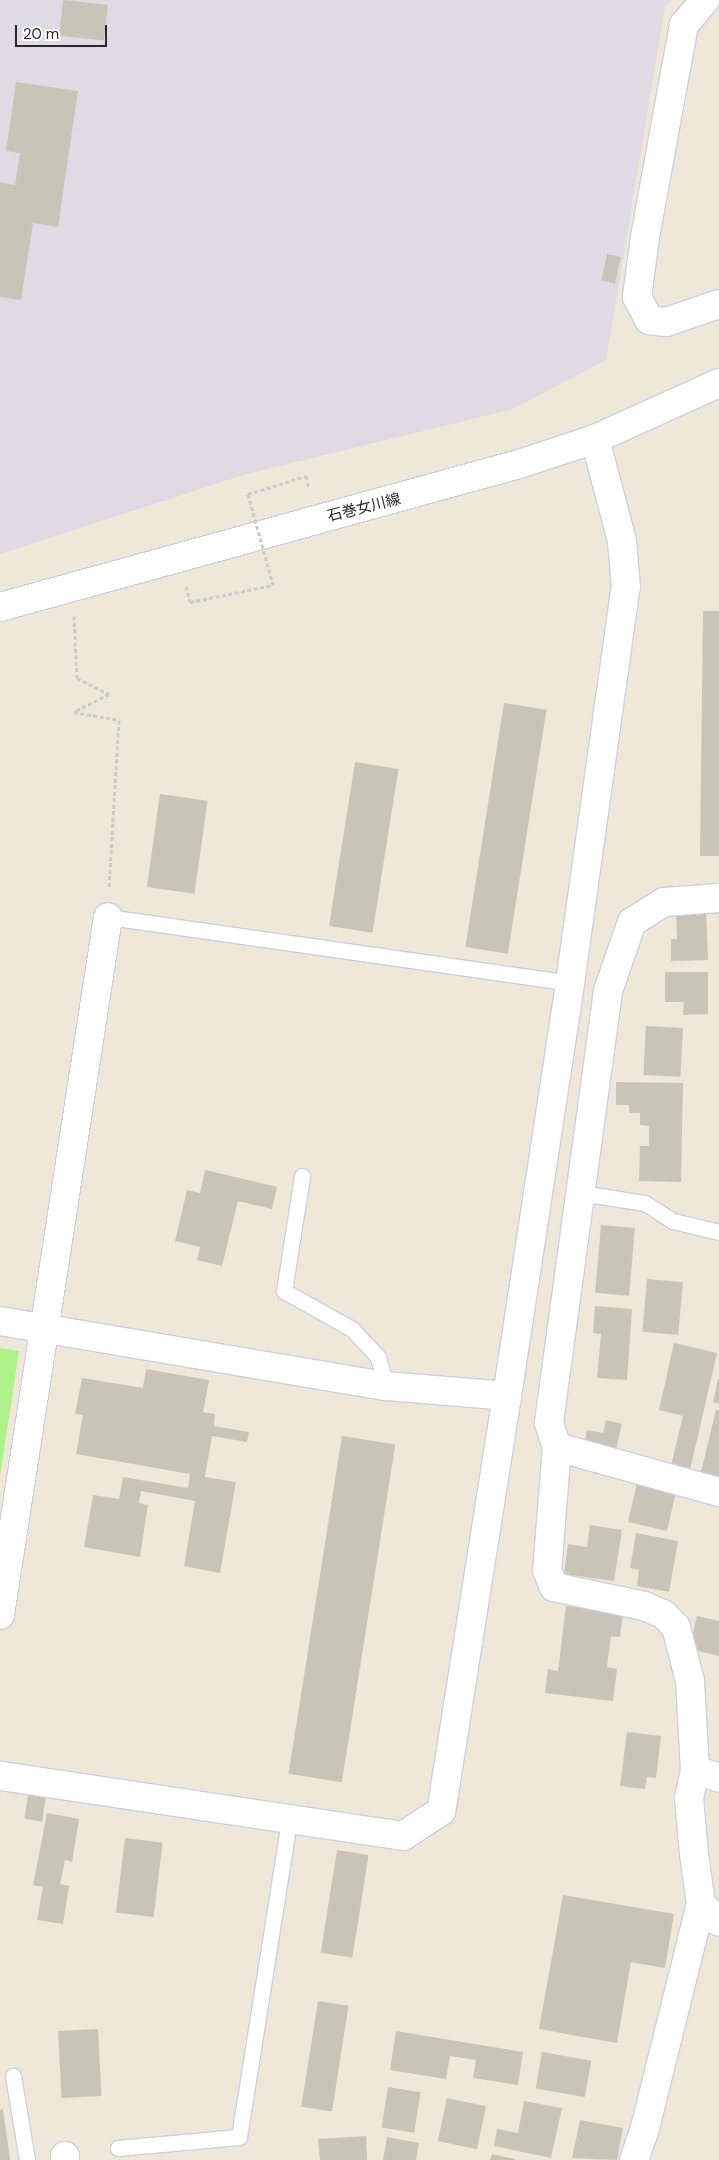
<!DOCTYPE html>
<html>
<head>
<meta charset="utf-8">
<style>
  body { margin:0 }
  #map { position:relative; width:719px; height:2160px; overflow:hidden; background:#ede8d8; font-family:"DM Sans","Noto Sans JP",sans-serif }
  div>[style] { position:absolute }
  .industrial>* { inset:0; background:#dfdae4 }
  .pitch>* { inset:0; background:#aff289 }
  .building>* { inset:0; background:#c8c5b8; transform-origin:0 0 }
  .path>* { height:3px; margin-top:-1.5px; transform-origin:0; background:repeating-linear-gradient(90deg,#cbcbcb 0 4px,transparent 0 6.5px) }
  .roads { filter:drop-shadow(1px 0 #cecee3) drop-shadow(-1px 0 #cecee3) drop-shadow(0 1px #cecee3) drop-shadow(0 -1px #cecee3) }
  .lane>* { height:15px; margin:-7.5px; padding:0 7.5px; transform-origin:7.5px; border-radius:7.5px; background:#fff }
  .street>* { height:28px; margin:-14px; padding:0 14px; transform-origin:14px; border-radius:14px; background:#fff }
  .secondary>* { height:28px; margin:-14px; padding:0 14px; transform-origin:14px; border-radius:14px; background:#fff }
  .path-bridge>* { height:3px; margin-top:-1.5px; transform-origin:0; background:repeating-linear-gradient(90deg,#cbcbcb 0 4px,transparent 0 6.5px) }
  span { translate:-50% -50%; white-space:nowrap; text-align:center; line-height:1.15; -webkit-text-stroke:4px #fff; paint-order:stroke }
  .street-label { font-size:15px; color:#282828 }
  .scale { position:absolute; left:15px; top:25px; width:92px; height:22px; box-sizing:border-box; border:2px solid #282828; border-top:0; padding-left:6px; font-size:15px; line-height:18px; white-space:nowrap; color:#282828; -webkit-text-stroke:4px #fff; paint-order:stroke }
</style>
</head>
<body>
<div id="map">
  <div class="industrial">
    <div style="clip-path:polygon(0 0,673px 0,665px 6px,606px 360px,513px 409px,243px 475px,0 554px)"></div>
  </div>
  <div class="pitch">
    <div style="clip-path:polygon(0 1348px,19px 1351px,0 1477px)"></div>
  </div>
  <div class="building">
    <div style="left:63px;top:0;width:45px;height:36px;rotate:6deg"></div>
    <div style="clip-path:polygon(16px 82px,78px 91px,58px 227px,33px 223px,21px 300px,0 297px,0 182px,15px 185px,20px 153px,6px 151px)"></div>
    <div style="left:607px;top:254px;width:14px;height:27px;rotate:12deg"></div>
    <div style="clip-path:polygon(703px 611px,719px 611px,719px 856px,700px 856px)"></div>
    <div style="left:504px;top:703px;width:43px;height:247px;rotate:9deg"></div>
    <div style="left:355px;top:762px;width:44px;height:166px;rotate:9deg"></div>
    <div style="left:160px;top:794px;width:48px;height:94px;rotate:8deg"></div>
    <div style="clip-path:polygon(706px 908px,708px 960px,671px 961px,671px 939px,677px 939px,676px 909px)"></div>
    <div style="clip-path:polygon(665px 972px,708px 972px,708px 1014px,683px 1015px,684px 1002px,665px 1002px)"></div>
    <div style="left:646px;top:1026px;width:37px;height:49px;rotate:3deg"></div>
    <div style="clip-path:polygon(616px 1082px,683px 1083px,681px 1182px,639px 1181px,640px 1146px,649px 1146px,649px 1126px,640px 1125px,640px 1113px,629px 1113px,629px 1105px,616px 1105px)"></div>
    <div style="clip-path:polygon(205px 1170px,277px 1187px,272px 1209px,238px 1201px,222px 1266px,197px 1260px,200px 1247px,175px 1241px,187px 1190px,200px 1193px)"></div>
    <div style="left:601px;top:1225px;width:34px;height:68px;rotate:5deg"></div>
    <div style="left:647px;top:1279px;width:36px;height:53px;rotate:5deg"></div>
    <div style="clip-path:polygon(595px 1306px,632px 1309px,627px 1380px,597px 1378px,601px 1334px,593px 1333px)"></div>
    <div style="clip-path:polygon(674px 1343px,717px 1353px,690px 1470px,671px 1466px,683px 1416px,659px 1410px)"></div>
    <div style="clip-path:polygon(146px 1369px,209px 1380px,203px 1412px,215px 1414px,214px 1426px,249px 1432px,247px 1442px,212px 1436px,205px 1477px,236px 1482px,220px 1573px,184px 1566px,195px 1501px,141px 1491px,139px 1503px,148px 1505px,140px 1557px,84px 1547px,93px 1495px,119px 1499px,123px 1477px,188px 1488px,190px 1474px,76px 1454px,83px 1415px,75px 1414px,82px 1378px,143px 1388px)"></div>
    <div style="clip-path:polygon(718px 1379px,719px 1379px,719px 1404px,713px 1402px)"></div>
    <div style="clip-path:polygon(716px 1410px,719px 1410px,719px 1480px,700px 1476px)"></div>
    <div style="clip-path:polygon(606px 1420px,622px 1424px,616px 1450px,585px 1442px,587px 1430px,603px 1433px)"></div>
    <div style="left:342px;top:1436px;width:54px;height:342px;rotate:9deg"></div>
    <div style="left:637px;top:1483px;width:40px;height:40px;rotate:13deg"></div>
    <div style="clip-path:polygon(590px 1525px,622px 1530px,614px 1581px,564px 1574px,568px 1544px,587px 1547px)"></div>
    <div style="clip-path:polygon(636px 1533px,678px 1541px,669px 1592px,637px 1586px,639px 1570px,630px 1568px)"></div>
    <div style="clip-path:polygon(566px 1606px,623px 1613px,620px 1637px,611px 1636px,607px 1667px,617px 1669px,613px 1701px,545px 1693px,548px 1669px,558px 1671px)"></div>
    <div style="clip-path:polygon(697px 1616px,719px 1621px,719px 1656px,689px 1649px)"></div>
    <div style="clip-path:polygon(627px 1732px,661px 1736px,656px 1778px,647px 1777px,645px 1789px,620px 1786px)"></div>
    <div style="left:29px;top:1789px;width:18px;height:30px;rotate:9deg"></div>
    <div style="clip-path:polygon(47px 1813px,79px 1819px,72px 1862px,65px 1860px,60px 1884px,69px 1886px,63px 1924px,37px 1920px,43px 1887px,33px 1885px)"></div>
    <div style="left:125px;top:1838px;width:38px;height:75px;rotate:7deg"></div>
    <div style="left:337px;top:1850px;width:32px;height:104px;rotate:9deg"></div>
    <div style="clip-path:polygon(563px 1895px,674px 1914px,665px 1968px,631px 1962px,617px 2043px,539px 2029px)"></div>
    <div style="left:318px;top:2001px;width:31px;height:107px;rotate:9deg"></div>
    <div style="left:98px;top:2029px;width:67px;height:40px;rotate:87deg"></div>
    <div style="clip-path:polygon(396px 2031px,523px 2052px,518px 2085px,473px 2078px,476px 2060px,450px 2056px,446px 2079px,390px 2070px)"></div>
    <div style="left:542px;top:2052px;width:50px;height:37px;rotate:10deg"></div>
    <div style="left:388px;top:2087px;width:33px;height:41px;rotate:9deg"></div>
    <div style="left:447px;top:2098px;width:40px;height:44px;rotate:12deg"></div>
    <div style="clip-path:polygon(524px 2101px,562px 2108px,551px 2158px,494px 2146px,497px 2129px,518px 2133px)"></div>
    <div style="clip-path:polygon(3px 2109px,10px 2160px,0 2160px,0 2110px)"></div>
    <div style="clip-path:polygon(580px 2120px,623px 2128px,617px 2160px,572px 2158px)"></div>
    <div style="clip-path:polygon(366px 2136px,367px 2160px,320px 2160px,318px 2139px)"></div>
    <div style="clip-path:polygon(387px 2137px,419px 2143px,416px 2160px,383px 2160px)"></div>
    <div style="clip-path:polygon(492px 2154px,515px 2159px,515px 2160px,490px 2160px)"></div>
  </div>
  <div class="path">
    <div style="left:248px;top:494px;width:61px;rotate:-17.2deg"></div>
    <div style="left:306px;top:476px;width:13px;rotate:77deg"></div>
    <div style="left:186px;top:586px;width:16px;rotate:76deg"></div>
    <div style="left:190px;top:602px;width:85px;rotate:-11.6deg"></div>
    <div style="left:74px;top:616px;width:62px;rotate:87.2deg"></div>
    <div style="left:77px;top:678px;width:36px;rotate:27deg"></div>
    <div style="left:109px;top:694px;width:39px;rotate:153deg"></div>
    <div style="left:74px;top:712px;width:46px;rotate:10.1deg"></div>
    <div style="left:119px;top:720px;width:169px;rotate:93.4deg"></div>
  </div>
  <div class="roads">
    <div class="lane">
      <div style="left:108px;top:917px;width:467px;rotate:8.1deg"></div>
      <div style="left:302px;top:1176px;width:116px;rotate:98.9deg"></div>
      <div style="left:284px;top:1291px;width:78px;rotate:29.2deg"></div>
      <div style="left:352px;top:1329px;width:38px;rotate:47deg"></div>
      <div style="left:378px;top:1357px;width:30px;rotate:75deg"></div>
      <div style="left:581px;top:1193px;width:65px;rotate:8.9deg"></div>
      <div style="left:645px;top:1203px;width:33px;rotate:33deg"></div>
      <div style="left:673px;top:1221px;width:47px;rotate:13.4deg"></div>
      <div style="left:13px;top:2076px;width:85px;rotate:80.5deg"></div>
      <div style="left:118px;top:2148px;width:121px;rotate:-5.2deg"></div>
      <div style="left:239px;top:2137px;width:320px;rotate:-81deg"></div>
    </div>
    <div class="street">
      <div style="left:645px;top:237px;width:216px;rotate:-79.6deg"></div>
      <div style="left:684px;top:25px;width:33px;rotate:-50deg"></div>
      <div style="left:719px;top:898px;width:55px;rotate:175.8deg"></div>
      <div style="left:664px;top:902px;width:38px;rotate:148deg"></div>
      <div style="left:632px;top:922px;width:73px;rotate:109.2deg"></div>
      <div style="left:608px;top:991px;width:436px;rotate:97.8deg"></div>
      <div style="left:549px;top:1423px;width:25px;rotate:72deg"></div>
      <div style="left:557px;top:1447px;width:123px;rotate:94.6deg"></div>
      <div style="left:547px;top:1570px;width:18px;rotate:68deg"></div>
      <div style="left:554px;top:1587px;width:92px;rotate:11.9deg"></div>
      <div style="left:644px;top:1606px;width:21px;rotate:23deg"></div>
      <div style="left:663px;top:1614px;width:18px;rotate:45deg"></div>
      <div style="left:676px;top:1627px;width:56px;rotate:75.5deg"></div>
      <div style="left:690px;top:1681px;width:89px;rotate:86.8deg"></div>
      <div style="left:695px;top:1770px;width:29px;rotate:102deg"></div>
      <div style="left:689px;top:1798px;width:56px;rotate:84.9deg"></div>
      <div style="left:694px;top:1854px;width:50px;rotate:82deg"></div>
      <div style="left:701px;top:1904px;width:25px;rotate:45deg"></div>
      <div style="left:0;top:1321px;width:391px;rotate:9.6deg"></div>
      <div style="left:386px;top:1386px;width:121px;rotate:4.7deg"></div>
      <div style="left:507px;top:1396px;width:420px;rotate:99deg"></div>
      <div style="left:441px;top:1811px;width:45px;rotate:146.7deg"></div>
      <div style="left:403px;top:1836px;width:407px;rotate:-171.5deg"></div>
      <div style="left:507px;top:1396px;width:418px;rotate:-81.3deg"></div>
      <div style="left:570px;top:983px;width:400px;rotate:-82deg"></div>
      <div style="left:626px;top:587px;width:46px;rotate:-95deg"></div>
      <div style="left:622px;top:541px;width:106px;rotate:-104.8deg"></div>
      <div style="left:557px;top:1447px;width:168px;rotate:15.5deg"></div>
      <div style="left:0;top:1615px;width:706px;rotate:-81.2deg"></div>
      <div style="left:695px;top:1770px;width:25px;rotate:18deg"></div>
      <div style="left:65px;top:2156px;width:4px;rotate:90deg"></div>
      <div style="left:634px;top:2160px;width:34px;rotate:-71deg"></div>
      <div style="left:645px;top:2128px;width:231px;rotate:-76deg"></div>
    </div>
    <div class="secondary">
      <div style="left:645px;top:237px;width:61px;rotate:97.6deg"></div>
      <div style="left:637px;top:297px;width:26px;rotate:62deg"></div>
      <div style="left:649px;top:320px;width:17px;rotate:7deg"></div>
      <div style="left:666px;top:322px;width:56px;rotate:-18.8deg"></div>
      <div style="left:0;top:607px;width:538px;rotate:-15.4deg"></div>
      <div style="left:519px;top:464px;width:80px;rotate:-18.2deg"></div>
      <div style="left:595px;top:439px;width:136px;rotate:-24.3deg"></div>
    </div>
  </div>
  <div class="path-bridge">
    <div style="left:248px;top:494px;width:94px;rotate:74.6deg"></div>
  </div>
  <div class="street-label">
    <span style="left:364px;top:508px;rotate:-14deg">石巻女川線</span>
  </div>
  <div class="scale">20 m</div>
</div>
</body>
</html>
